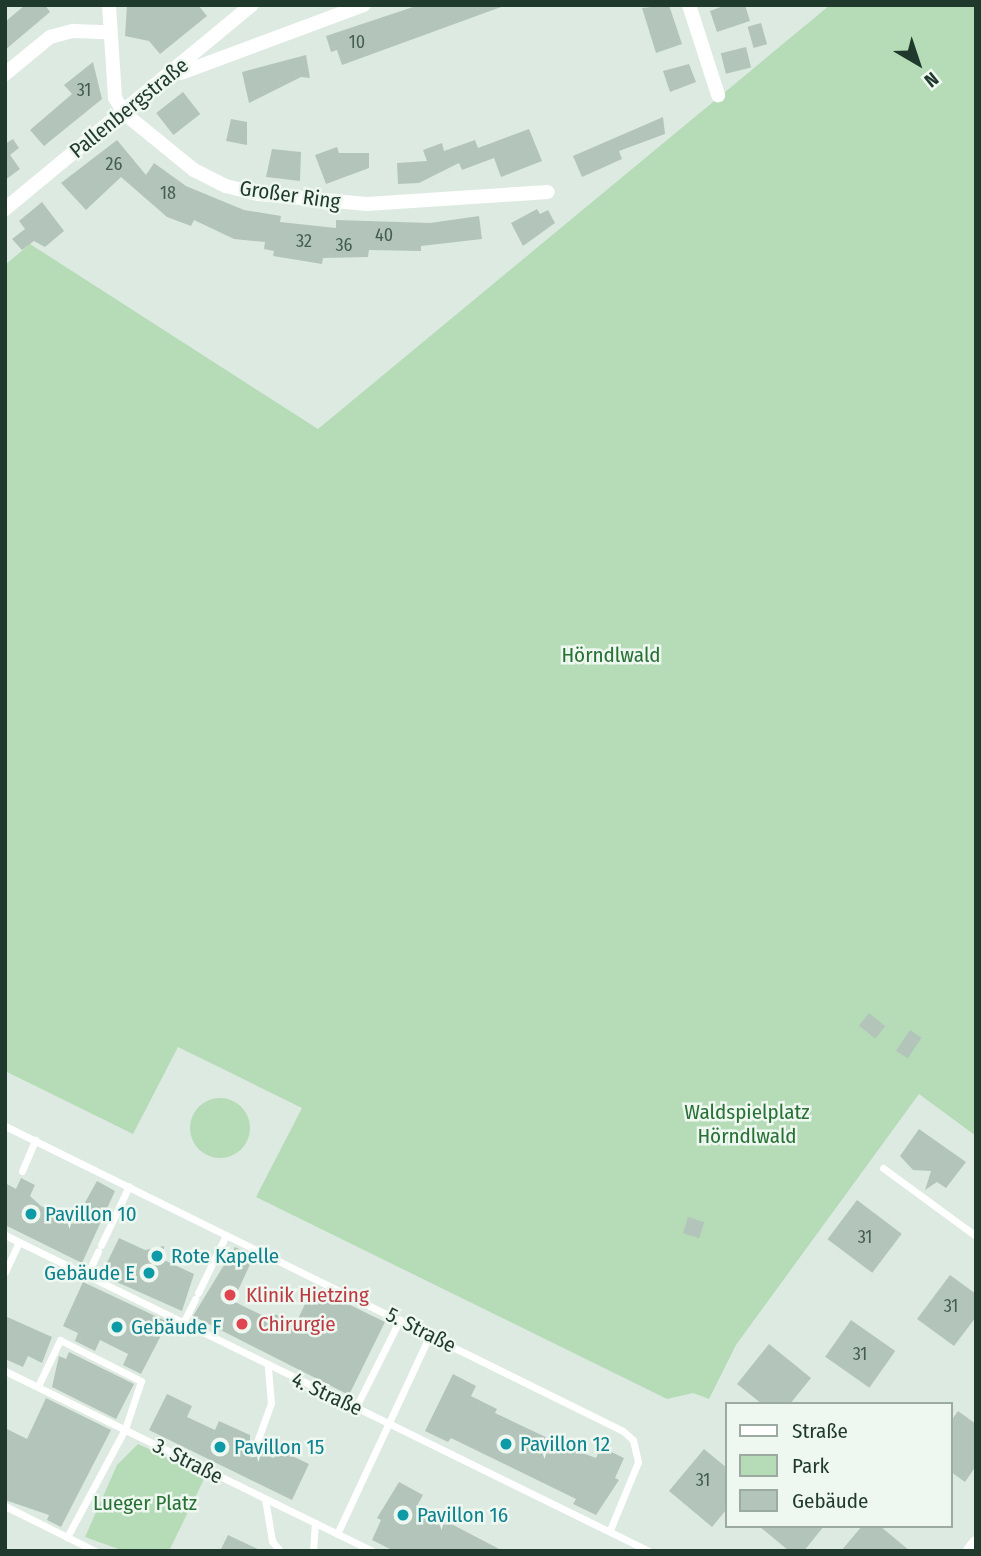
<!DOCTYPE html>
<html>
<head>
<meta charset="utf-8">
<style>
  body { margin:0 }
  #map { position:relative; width:981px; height:1556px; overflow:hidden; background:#ddeae2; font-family:"Fira Sans Condensed",sans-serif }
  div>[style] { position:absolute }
  .green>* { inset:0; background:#b5dcb7 }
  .round { border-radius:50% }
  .building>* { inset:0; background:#b3c5ba; transform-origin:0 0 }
  .service>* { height:7px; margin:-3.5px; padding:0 3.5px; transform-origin:3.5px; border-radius:3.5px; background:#fff }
  .minor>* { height:14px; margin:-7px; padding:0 7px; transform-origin:7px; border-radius:7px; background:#fff }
  .dots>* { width:19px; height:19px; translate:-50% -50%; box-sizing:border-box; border:4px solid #eef7f0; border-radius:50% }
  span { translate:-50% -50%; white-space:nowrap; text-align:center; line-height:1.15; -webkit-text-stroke:5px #eef7f0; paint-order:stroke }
  .number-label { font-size:18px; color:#445d50 }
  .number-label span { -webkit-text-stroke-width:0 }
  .street-label { font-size:21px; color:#1f3a2d }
  .park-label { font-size:21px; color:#287135 }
  .culture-label { font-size:21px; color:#0d838f }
  .left { translate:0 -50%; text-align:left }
  .right { translate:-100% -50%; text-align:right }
  .health-label { font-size:21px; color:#be3a42 }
  .frame { position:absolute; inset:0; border:7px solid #1f3a2d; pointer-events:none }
  .legend { position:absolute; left:725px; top:1402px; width:228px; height:126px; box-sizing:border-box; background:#eef7f0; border:2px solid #9baba2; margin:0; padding:9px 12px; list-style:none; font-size:21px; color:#1f3a2d }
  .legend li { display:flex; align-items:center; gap:14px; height:35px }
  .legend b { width:35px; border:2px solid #9baba2 }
  .north { position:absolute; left:883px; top:28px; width:70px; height:70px; -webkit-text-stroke:5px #eef7f0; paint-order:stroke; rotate:141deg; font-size:19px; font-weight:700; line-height:28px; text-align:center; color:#1f3a2d }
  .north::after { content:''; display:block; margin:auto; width:24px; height:32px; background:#1f3a2d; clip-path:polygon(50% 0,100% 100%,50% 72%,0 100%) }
</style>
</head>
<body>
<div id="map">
  <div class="green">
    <div style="clip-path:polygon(830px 5px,976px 5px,976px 1136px,919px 1094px,736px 1345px,709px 1399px,693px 1393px,667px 1399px,256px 1197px,302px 1108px,178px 1047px,133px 1134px,5px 1071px,5px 265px,30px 244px,318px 429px)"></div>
    <div class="round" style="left:190px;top:1098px;width:60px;height:60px"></div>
    <div style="clip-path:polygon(138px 1444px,206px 1475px,169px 1551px,124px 1551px,85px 1537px,117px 1465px)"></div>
  </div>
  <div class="building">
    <div style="clip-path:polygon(25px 5px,45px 5px,50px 12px,5px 50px,5px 22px)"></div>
    <div style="clip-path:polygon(127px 5px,198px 5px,207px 16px,160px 54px,149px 41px,125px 36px)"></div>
    <div style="clip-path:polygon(419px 5px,501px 7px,342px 65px,337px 50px,331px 52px,326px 36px)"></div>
    <div style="clip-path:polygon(669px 5px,682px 44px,656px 53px,642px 8px)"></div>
    <div style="clip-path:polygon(726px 5px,745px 5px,750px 21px,717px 32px,710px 11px)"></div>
    <div style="left:761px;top:23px;width:22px;height:14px;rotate:74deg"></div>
    <div style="left:746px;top:47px;width:21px;height:26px;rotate:76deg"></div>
    <div style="clip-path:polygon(306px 55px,310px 78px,301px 77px,249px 103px,242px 72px)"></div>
    <div style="clip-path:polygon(93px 62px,102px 99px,44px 146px,30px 130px,72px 94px,64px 85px)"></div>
    <div style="clip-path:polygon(689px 64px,696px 82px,670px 92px,663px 71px)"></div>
    <div style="left:183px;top:92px;width:28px;height:34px;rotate:52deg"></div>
    <div style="clip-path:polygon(663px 117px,665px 134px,619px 151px,622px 159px,582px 177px,573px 156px)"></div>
    <div style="clip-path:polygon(231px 119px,247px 122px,247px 145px,226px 141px)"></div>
    <div style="clip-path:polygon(529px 129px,542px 161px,501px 177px,494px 158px,462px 170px,459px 163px,419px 183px,398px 184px,397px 163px,427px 161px,423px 150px,442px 143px,444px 151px,475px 140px,478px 148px)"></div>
    <div style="clip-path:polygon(13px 139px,19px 148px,10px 155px,20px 169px,5px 180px,5px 144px)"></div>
    <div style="clip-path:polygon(117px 140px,146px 175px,154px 163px,186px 186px,244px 210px,281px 216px,280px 222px,336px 228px,336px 220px,430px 223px,479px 216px,482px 239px,421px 246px,421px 251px,369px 250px,368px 257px,323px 258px,322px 264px,273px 256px,274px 251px,264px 249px,265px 242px,234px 239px,194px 220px,191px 226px,167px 217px,121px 177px,86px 210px,61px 183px)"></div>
    <div style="clip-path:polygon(337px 147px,339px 153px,369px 153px,369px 168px,326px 184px,315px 155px)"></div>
    <div style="clip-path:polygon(272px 149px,301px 152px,300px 181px,266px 177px)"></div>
    <div style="clip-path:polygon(42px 202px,64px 231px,45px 247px,34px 241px,22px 250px,12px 239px,25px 229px,19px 221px)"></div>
    <div style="clip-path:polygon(537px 209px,540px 214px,548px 210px,555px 223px,523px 246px,511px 223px)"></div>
    <div style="left:869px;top:1013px;width:21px;height:16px;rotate:39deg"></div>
    <div style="left:910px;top:1030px;width:14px;height:25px;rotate:34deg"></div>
    <div style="clip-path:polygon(919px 1129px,966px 1162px,946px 1188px,937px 1182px,925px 1190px,931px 1171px,913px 1170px,900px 1156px)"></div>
    <div style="clip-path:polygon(21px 1178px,35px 1185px,30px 1196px,41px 1206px,74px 1222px,97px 1181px,115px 1191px,82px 1263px,5px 1225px,5px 1183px,16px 1189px)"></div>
    <div style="left:857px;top:1200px;width:56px;height:49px;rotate:37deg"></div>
    <div style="left:688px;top:1217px;width:17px;height:17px;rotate:17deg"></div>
    <div style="clip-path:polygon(119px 1238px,145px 1250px,164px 1246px,164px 1260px,194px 1274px,182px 1311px,101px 1275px)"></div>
    <div style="clip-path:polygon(235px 1247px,254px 1256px,233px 1301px,268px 1318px,270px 1313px,297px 1321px,313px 1287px,385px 1322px,349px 1395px,193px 1316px)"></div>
    <div style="clip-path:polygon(950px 1275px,976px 1294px,976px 1317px,954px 1346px,917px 1319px)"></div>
    <div style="clip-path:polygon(83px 1282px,168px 1322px,141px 1374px,123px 1365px,128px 1354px,100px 1340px,95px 1351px,75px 1341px,78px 1333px,63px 1326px)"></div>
    <div style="clip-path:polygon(5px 1316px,52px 1337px,42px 1363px,28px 1356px,23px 1367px,5px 1359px)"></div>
    <div style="left:851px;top:1320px;width:54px;height:45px;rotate:35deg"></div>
    <div style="clip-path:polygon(769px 1344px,811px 1378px,790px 1404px,762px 1404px,737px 1384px)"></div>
    <div style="clip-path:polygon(69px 1352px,134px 1384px,116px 1419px,52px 1387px,59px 1356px,66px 1359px)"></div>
    <div style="clip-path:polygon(453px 1374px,476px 1386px,471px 1396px,497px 1409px,495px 1413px,569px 1448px,596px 1458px,601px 1447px,624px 1458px,615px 1478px,619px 1480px,596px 1515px,573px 1504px,576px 1499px,451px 1438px,448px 1442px,425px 1431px)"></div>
    <div style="clip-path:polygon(167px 1394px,192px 1406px,187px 1417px,215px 1430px,219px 1421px,250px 1435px,250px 1458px,260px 1452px,273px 1458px,284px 1452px,309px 1464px,292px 1500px,149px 1430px)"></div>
    <div style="clip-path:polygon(46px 1398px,111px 1430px,61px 1527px,47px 1520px,49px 1515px,5px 1500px,5px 1428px,27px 1439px)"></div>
    <div style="clip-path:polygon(958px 1411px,976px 1424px,976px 1466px,965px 1482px,951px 1472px,951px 1421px)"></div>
    <div style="clip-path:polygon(704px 1449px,727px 1468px,727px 1509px,712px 1527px,669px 1491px)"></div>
    <div style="clip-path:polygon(399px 1482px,423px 1495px,417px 1506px,503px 1551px,394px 1551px,372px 1540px,381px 1520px,377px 1518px)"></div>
    <div style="clip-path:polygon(759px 1526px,824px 1526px,804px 1551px,789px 1551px)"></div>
    <div style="clip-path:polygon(862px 1526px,880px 1526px,910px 1551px,841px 1551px)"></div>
    <div style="clip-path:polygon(228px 1535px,262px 1551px,220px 1551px)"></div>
  </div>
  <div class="service">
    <div style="left:5px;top:1126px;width:689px;rotate:26.27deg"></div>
    <div style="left:623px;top:1431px;width:13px;rotate:42deg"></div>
    <div style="left:633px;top:1440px;width:23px;rotate:77deg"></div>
    <div style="left:638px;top:1462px;width:74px;rotate:112.4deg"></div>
    <div style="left:883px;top:1168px;width:115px;rotate:36.2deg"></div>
    <div style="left:22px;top:1171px;width:34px;rotate:-67deg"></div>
    <div style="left:5px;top:1235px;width:717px;rotate:26.14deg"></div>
    <div style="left:101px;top:1245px;width:65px;rotate:-64.6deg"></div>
    <div style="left:5px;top:1272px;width:33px;rotate:-65deg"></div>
    <div style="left:87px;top:1275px;width:26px;rotate:-65deg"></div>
    <div style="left:198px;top:1293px;width:64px;rotate:-64.2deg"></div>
    <div style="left:183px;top:1323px;width:27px;rotate:-63deg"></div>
    <div style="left:5px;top:1371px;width:409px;rotate:26.1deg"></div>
    <div style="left:38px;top:1386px;width:51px;rotate:-64.4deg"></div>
    <div style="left:60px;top:1340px;width:91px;rotate:26.8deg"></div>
    <div style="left:141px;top:1381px;width:51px;rotate:108.4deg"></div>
    <div style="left:125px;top:1429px;width:123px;rotate:118.2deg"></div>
    <div style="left:356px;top:1407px;width:98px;rotate:-63.4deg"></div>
    <div style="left:253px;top:1453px;width:53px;rotate:-70.2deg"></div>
    <div style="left:271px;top:1403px;width:38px;rotate:-95deg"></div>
    <div style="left:265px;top:1499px;width:43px;rotate:80.5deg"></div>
    <div style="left:272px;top:1541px;width:13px;rotate:51deg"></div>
    <div style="left:5px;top:1506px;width:101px;rotate:26.6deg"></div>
    <div style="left:337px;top:1534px;width:220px;rotate:-65deg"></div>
    <div style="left:313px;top:1551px;width:28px;rotate:-86deg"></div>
  </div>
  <div class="minor">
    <div style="left:109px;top:5px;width:93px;rotate:86.3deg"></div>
    <div style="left:115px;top:98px;width:17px;rotate:59deg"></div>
    <div style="left:124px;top:113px;width:90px;rotate:39.2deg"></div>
    <div style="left:194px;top:170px;width:36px;rotate:27deg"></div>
    <div style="left:226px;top:186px;width:34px;rotate:14deg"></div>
    <div style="left:259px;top:194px;width:108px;rotate:5.3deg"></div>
    <div style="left:367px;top:204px;width:181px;rotate:-3.8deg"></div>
    <div style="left:689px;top:5px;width:95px;rotate:72.1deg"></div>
    <div style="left:181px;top:73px;width:195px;rotate:-20.4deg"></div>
    <div style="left:5px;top:74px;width:58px;rotate:-39.4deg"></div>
    <div style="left:50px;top:37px;width:24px;rotate:-15deg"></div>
    <div style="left:73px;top:31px;width:34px;rotate:2deg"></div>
    <div style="left:5px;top:209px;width:320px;rotate:-39.6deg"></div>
    <div style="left:970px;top:1551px;width:10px;rotate:-53deg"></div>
  </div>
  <div class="dots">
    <div style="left:31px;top:1214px;background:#0f9aa8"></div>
    <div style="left:157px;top:1256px;background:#0f9aa8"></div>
    <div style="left:149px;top:1273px;background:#0f9aa8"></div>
    <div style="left:230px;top:1295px;background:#e0444e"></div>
    <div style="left:242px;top:1324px;background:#e0444e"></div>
    <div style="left:117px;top:1327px;background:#0f9aa8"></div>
    <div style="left:506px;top:1444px;background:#0f9aa8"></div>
    <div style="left:220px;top:1447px;background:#0f9aa8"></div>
    <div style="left:403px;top:1515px;background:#0f9aa8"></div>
  </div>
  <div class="number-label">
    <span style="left:357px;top:42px">10</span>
    <span style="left:84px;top:90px">31</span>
    <span style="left:114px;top:164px">26</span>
    <span style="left:168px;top:193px">18</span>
    <span style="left:384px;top:235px">40</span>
    <span style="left:304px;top:241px">32</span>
    <span style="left:344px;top:245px">36</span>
    <span style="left:865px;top:1237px">31</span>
    <span style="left:951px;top:1306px">31</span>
    <span style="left:860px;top:1354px">31</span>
    <span style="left:703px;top:1480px">31</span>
  </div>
  <div class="street-label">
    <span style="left:129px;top:108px;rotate:-39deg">Pallenbergstraße</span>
    <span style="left:290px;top:195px;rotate:8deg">Großer Ring</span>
    <span style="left:421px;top:1330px;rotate:27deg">5. Straße</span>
    <span style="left:327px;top:1394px;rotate:25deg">4. Straße</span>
    <span style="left:188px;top:1461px;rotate:27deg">3. Straße</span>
  </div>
  <div class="park-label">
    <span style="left:611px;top:655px">Hörndlwald</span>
    <span style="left:747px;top:1124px">Waldspielplatz<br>Hörndlwald</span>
    <span style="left:145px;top:1503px">Lueger Platz</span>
  </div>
  <div class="culture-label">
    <span class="left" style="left:45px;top:1214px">Pavillon 10</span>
    <span class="left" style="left:171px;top:1256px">Rote Kapelle</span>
    <span class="right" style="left:135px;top:1273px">Gebäude E</span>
    <span class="left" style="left:131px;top:1327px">Gebäude F</span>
    <span class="left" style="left:520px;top:1444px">Pavillon 12</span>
    <span class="left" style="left:234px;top:1447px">Pavillon 15</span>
    <span class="left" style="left:417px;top:1515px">Pavillon 16</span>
  </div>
  <div class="health-label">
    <span class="left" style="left:246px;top:1295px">Klinik Hietzing</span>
    <span class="left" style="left:258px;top:1324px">Chirurgie</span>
  </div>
  <div class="frame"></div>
  <ul class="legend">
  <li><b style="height:9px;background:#fff"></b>Straße</li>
  <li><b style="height:19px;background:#b5dcb7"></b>Park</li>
  <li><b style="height:19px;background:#b3c5ba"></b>Gebäude</li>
  </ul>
  <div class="north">N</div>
</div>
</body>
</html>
